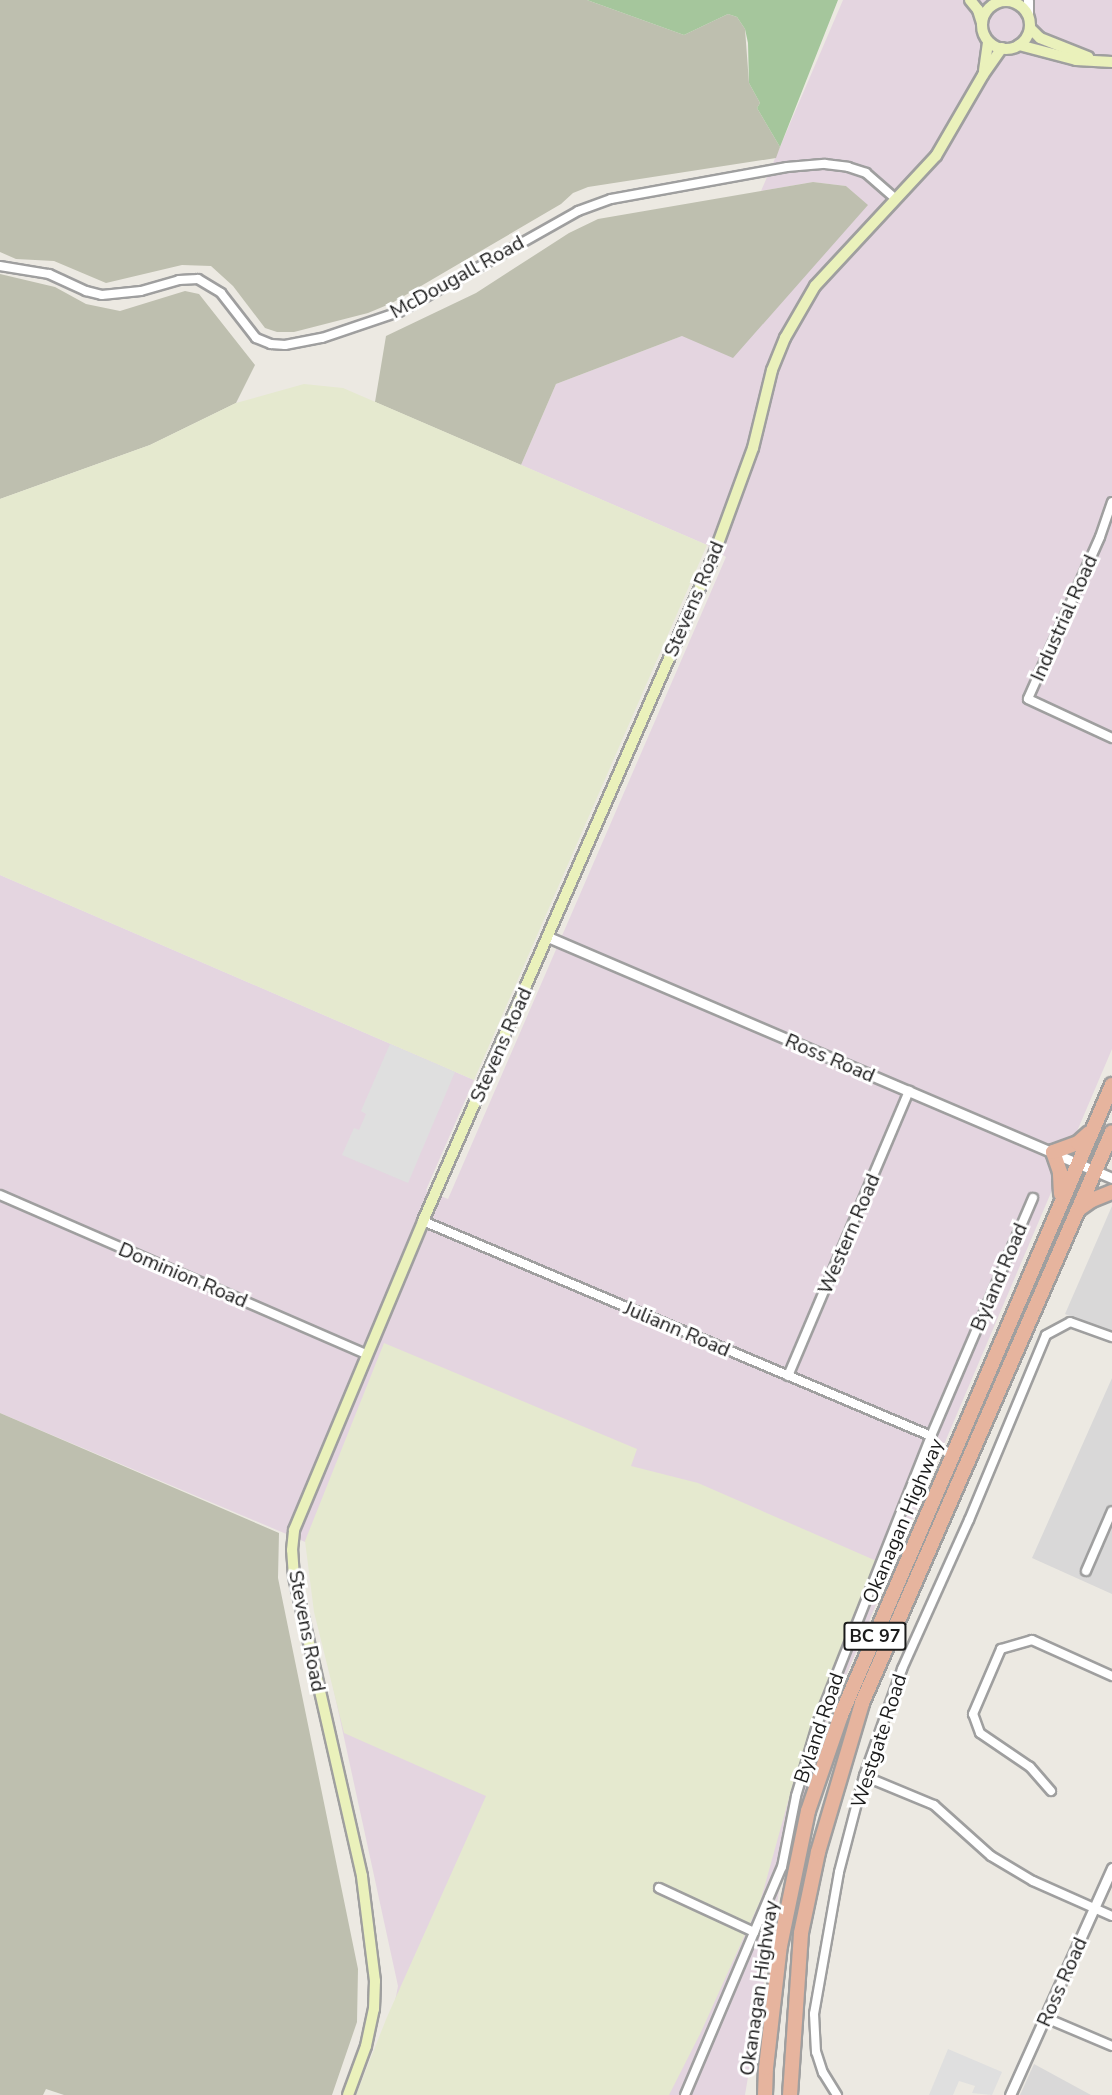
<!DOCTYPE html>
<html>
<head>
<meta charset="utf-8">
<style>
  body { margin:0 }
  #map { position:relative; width:1112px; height:2095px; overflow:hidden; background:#ece9e2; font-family:"Nunito Sans",sans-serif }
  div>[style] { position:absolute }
  .residential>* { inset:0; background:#d9d8d8 }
  .industrial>* { inset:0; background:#e4d5e0 }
  .construction>* { inset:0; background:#bebfaf }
  .farmland>* { inset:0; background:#e5e9cf }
  .forest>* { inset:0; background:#a5c69c }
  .parking>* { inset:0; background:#dfdfdf }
  .roads { filter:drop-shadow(2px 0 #9f9f9f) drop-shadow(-2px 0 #9f9f9f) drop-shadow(0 2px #9f9f9f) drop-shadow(0 -2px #9f9f9f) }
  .minor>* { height:8px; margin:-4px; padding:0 4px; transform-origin:4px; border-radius:4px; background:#fff }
  .tertiary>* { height:9px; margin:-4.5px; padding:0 4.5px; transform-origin:4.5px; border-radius:4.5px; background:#fff }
  .secondary>* { height:10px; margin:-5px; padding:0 5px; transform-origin:5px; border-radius:5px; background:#eaf1bb }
  .secondary>.ring { margin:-5px; padding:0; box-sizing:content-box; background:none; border:10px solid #eaf1bb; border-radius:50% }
  .trunk>* { height:14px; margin:-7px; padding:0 7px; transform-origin:7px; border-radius:7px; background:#e6b49e }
  span { translate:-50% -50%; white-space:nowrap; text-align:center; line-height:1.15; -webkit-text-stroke:6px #fff; paint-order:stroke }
  .shield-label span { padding:2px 4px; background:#fff; border:2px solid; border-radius:4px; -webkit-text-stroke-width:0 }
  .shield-label { font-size:18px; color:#1b1b1b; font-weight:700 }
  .street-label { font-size:20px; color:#1b1b1b }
</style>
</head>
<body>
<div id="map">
  <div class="residential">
    <div style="clip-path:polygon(1112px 1206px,1112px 1334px,1065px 1314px)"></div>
    <div style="clip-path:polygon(1112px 1378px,1112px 1594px,1032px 1558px)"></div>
    <div style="clip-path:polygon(1034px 2064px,1091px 2095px,1020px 2095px)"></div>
  </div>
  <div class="industrial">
    <div style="clip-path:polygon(843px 0,1112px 0,1112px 1049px,827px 1720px,779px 1891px,745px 2095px,368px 2095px,389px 2032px,398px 1986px,315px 1604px,310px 1544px,0 1413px,0 875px,474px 1080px,426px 1190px,448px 1199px,726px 557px,707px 545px,521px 465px,556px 384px,682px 336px,867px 205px,846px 186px,813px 182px,761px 191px)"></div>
  </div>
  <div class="construction">
    <div style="clip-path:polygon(0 0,587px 0,684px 35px,728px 14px,737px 17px,745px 29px,749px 83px,760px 103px,757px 108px,780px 147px,776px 158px,588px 187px,573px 193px,561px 204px,392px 303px,368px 313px,294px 332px,277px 332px,265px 328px,233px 286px,211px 266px,182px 265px,106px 283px,54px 261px,16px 259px,0 252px)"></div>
    <div style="clip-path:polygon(813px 182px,846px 186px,868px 205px,733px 358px,682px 336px,556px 384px,521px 465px,375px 402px,386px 336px,476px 293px,569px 233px,598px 219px)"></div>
    <div style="clip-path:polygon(0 274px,55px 287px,86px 304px,120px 311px,185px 291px,199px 294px,255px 365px,236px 403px,150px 445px,0 499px)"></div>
    <div style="clip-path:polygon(0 1413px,279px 1533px,278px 1578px,358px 1969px,357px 2022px,332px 2095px,64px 2095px,46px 2089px,43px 2095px,0 2095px)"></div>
  </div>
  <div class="farmland">
    <div style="clip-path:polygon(304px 384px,343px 388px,707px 545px,474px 1080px,0 875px,0 499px,150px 445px,236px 403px)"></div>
    <div style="clip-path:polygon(384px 1343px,637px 1449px,631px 1466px,698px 1483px,888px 1566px,794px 1780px,761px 1899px,701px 2032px,669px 2095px,356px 2095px,387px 2017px,486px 1796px,344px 1733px,314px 1612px,305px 1541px)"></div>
  </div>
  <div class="forest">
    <div style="clip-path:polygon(587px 0,838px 0,780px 147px,757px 108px,760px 103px,749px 83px,748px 43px,745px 29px,737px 17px,728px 14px,684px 35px)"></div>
  </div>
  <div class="parking">
    <div style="clip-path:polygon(390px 1044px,455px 1072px,408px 1183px,342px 1155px,354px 1128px,359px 1130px,366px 1114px,361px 1111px)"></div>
    <div style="clip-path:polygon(948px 2049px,1002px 2072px,992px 2095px,972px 2093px,975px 2086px,959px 2081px,953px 2095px,929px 2095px)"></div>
  </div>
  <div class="roads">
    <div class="minor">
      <div style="left:0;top:266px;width:50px;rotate:9.3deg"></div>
      <div style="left:49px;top:274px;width:41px;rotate:24.7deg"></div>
      <div style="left:86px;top:291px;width:16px;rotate:14deg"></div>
      <div style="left:102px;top:295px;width:39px;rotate:-6deg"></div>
      <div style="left:141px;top:291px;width:40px;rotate:-16deg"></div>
      <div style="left:179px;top:280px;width:19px;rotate:-3deg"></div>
      <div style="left:198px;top:279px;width:27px;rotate:31deg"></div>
      <div style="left:221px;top:293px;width:57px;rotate:52.1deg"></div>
      <div style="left:256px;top:338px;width:16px;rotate:22deg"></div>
      <div style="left:271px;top:344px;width:14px;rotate:4deg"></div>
      <div style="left:285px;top:345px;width:38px;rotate:-11deg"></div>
      <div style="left:322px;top:338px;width:81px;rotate:-18.7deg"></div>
      <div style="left:399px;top:312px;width:206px;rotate:-29.4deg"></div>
      <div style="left:578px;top:211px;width:35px;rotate:-20deg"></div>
      <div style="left:611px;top:199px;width:179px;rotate:-10.3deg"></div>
      <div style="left:787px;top:167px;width:38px;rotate:-5deg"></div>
      <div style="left:825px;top:164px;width:23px;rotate:7deg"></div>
      <div style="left:848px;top:167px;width:19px;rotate:18deg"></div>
      <div style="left:866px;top:173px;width:38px;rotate:41deg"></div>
      <div style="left:1112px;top:502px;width:37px;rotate:109deg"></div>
      <div style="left:1100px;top:537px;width:177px;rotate:114deg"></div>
      <div style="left:1028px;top:699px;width:93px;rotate:24.9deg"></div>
      <div style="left:0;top:1195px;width:399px;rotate:23.5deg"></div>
      <div style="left:423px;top:1221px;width:552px;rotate:22.94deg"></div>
      <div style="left:788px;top:1376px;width:310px;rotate:-67deg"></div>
      <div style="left:1086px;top:1571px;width:65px;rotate:-66.6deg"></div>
      <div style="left:864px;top:1776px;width:76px;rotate:22.5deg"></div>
      <div style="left:934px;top:1805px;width:76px;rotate:41.8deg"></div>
      <div style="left:991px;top:1856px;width:49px;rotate:30.8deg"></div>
      <div style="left:1033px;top:1881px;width:86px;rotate:23.9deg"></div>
      <div style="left:1051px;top:1791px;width:32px;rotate:-131deg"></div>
      <div style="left:1030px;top:1767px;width:60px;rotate:-145.8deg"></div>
      <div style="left:980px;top:1733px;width:20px;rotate:-110deg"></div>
      <div style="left:973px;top:1714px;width:71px;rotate:-66.7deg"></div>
      <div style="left:1001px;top:1649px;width:32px;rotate:-16deg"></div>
      <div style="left:1032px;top:1640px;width:88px;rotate:24.2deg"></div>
      <div style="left:659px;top:1888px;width:105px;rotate:24.9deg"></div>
      <div style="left:1046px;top:2018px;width:72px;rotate:23deg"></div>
      <div style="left:685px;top:2095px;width:248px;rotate:-67deg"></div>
      <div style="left:782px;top:1867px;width:72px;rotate:-78.8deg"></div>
      <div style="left:796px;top:1796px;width:80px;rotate:-73.4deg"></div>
      <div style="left:819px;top:1719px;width:304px;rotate:-68.4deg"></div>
      <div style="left:931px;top:1436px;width:259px;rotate:-66.8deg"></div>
      <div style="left:837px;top:2095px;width:26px;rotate:-122deg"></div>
      <div style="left:823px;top:2073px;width:22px;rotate:-108deg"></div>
      <div style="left:816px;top:2052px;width:38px;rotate:-93deg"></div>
      <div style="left:814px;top:2014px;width:144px;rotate:-80deg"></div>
      <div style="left:839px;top:1872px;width:99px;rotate:-75.4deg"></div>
      <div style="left:864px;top:1776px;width:114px;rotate:-70.4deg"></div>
      <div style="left:902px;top:1669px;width:163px;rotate:-65.8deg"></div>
      <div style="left:969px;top:1520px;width:200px;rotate:-67.4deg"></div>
      <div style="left:1046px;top:1335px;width:27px;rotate:-28deg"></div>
      <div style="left:1070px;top:1322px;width:45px;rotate:19.7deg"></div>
    </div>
    <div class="tertiary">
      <div style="left:1028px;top:0;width:15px;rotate:90deg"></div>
      <div style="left:1010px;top:1px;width:1px;rotate:-45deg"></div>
      <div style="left:548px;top:937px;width:613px;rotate:23.14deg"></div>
      <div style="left:1010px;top:2095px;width:249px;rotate:-65.8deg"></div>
    </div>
    <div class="secondary">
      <div style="left:970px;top:0;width:13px;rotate:51deg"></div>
      <div style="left:978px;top:10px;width:14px;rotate:73deg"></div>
      <div class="ring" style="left:982px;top:1px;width:38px;height:38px"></div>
      <div style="left:1030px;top:28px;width:14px;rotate:45deg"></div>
      <div style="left:1040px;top:38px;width:52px;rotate:21.6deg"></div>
      <div style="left:1019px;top:45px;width:59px;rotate:14.7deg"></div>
      <div style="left:1076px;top:60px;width:36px;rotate:3deg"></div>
      <div style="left:984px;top:71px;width:29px;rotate:-82deg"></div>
      <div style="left:348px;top:2095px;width:52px;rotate:-69.8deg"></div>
      <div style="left:366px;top:2046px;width:38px;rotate:-78deg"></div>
      <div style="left:374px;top:2009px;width:28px;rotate:-88deg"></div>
      <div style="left:375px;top:1981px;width:106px;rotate:-97.1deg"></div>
      <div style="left:362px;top:1876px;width:307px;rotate:-102.8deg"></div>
      <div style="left:294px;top:1577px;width:27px;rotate:-94deg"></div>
      <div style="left:292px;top:1550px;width:20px;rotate:-84deg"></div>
      <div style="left:294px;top:1530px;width:335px;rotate:-67.3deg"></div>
      <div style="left:423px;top:1221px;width:721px;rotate:-66.38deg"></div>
      <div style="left:712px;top:560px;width:119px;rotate:-69.9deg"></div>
      <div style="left:753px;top:448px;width:80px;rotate:-76.3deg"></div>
      <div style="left:772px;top:370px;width:35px;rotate:-68deg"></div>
      <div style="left:785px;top:338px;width:60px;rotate:-60deg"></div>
      <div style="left:815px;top:286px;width:178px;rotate:-47.1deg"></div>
      <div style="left:936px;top:156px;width:94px;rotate:-59.9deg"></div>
      <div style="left:983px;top:75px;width:33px;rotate:-55deg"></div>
    </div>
    <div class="trunk">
      <div style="left:1061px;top:1194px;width:22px;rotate:-93deg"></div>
      <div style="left:1060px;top:1172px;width:21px;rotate:-109deg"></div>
      <div style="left:1053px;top:1152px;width:27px;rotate:-20deg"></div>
      <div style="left:1078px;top:1143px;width:15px;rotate:-42deg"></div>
      <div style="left:1079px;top:1209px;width:16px;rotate:-35deg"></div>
      <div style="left:1092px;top:1200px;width:22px;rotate:-22deg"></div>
      <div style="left:765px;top:2095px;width:27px;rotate:-88deg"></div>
      <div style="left:766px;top:2068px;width:123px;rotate:-83.5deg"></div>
      <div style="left:780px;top:1946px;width:138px;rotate:-78.3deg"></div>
      <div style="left:808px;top:1811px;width:102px;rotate:-71deg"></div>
      <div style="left:841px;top:1715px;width:686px;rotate:-66.72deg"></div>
      <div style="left:790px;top:2095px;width:162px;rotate:-86.1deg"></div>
      <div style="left:801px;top:1933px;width:83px;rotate:-78.1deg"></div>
      <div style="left:818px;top:1852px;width:155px;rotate:-73.5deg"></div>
      <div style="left:862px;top:1703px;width:623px;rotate:-66.35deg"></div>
    </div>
  </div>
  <div class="shield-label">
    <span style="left:875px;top:1636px">BC 97</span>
  </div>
  <div class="street-label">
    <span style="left:457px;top:277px;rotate:-29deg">McDougall Road</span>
    <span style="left:694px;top:599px;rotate:-67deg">Stevens Road</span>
    <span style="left:1064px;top:618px;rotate:-66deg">Industrial Road</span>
    <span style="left:501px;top:1045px;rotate:-66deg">Stevens Road</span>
    <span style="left:830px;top:1058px;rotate:23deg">Ross Road</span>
    <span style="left:849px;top:1234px;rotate:-67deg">Western Road</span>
    <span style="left:183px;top:1275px;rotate:23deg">Dominion Road</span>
    <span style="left:999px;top:1277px;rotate:-67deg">Byland Road</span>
    <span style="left:677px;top:1329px;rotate:23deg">Juliann Road</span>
    <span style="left:903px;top:1521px;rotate:-67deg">Okanagan Highway</span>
    <span style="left:307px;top:1631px;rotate:79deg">Stevens Road</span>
    <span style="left:819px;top:1728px;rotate:-71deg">Byland Road</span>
    <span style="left:879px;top:1741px;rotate:-72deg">Westgate Road</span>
    <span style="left:1062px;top:1982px;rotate:-66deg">Ross Road</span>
    <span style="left:759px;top:1988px;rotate:-82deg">Okanagan Highway</span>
  </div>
</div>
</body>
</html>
